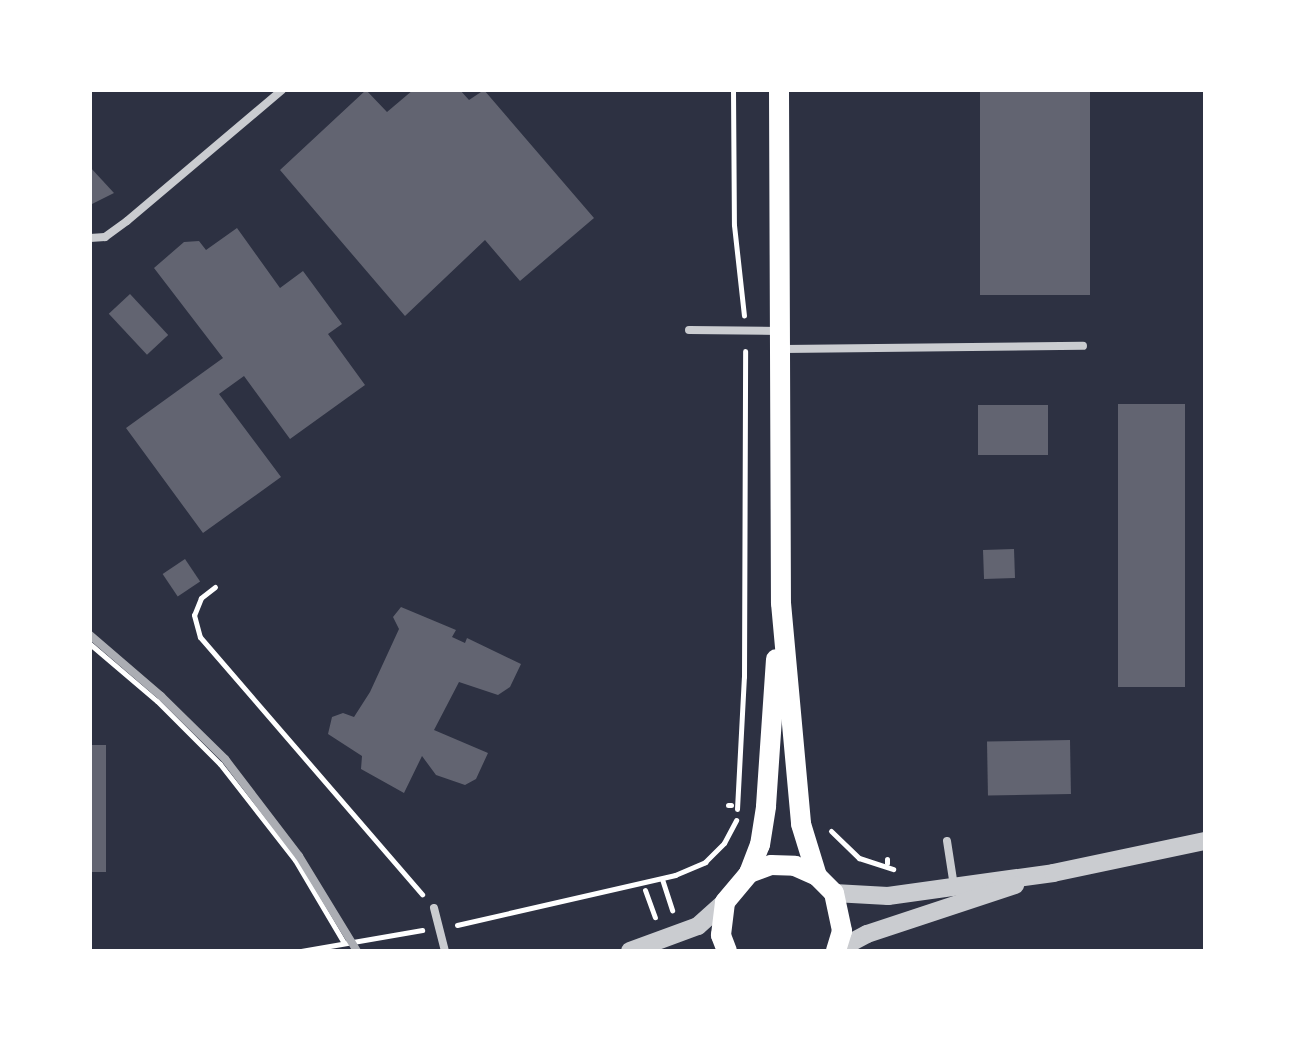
<!DOCTYPE html>
<html>
<head>
<meta charset="utf-8">
<style>
  body { margin:0 }
  #map { position:relative; width:1295px; height:1041px; overflow:hidden; background:#2d3142; font-family:"IBM Plex Serif",serif }
  div>[style] { position:absolute }
  .building>* { inset:0; background:#626471; transform-origin:0 0 }
  .path>* { height:5px; margin:-2.5px; padding:0 2.5px; transform-origin:2.5px; border-radius:2.5px; background:#fff }
  .service>* { height:8px; margin:-4px; padding:0 4px; transform-origin:4px; border-radius:4px; background:#caccd0 }
  .tertiary>* { height:18px; margin:-9px; padding:0 9px; transform-origin:9px; border-radius:9px; background:#caccd0 }
  .secondary>* { height:20px; margin:-10px; padding:0 10px; transform-origin:10px; border-radius:10px; background:#fff }
  .rail>* { height:8px; margin:-4px; padding:0 4px; transform-origin:4px; border-radius:4px; background:#abadb3 }
  span { translate:-50% -50%; white-space:nowrap; text-align:center; line-height:1.15; -webkit-text-stroke:10px #fff; paint-order:stroke }
  .frame { position:absolute; inset:0; border:92px solid #fff; pointer-events:none }
</style>
</head>
<body>
<div id="map">
  <div class="building">
    <div style="clip-path:polygon(366px 90px,387px 112px,413px 90px,460px 90px,469px 100px,484px 90px,594px 218px,520px 281px,485px 240px,405px 316px,280px 170px)"></div>
    <div style="left:980px;top:90px;width:110px;height:205px"></div>
    <div style="clip-path:polygon(90px 167px,114px 193px,90px 205px)"></div>
    <div style="clip-path:polygon(237px 228px,280px 288px,303px 271px,342px 324px,328px 334px,365px 385px,290px 439px,244px 376px,219px 394px,281px 477px,203px 533px,126px 428px,223px 358px,154px 268px,184px 242px,199px 241px,206px 250px)"></div>
    <div style="left:130px;top:294px;width:56px;height:29px;rotate:47deg"></div>
    <div style="left:1118px;top:404px;width:67px;height:283px"></div>
    <div style="left:978px;top:405px;width:70px;height:50px"></div>
    <div style="left:1014px;top:549px;width:29px;height:31px;rotate:88deg"></div>
    <div style="left:185px;top:559px;width:27px;height:27px;rotate:56deg"></div>
    <div style="clip-path:polygon(401px 607px,456px 630px,452px 637px,465px 643px,467px 638px,521px 664px,510px 687px,498px 695px,459px 682px,434px 730px,488px 753px,476px 779px,465px 785px,436px 775px,422px 756px,404px 793px,361px 769px,362px 756px,328px 734px,332px 717px,343px 713px,354px 717px,370px 692px,399px 629px,393px 617px)"></div>
    <div style="left:1070px;top:740px;width:54px;height:83px;rotate:89deg"></div>
    <div style="left:90px;top:745px;width:16px;height:127px"></div>
  </div>
  <div class="path">
    <div style="left:733px;top:90px;width:135px;rotate:89.6deg"></div>
    <div style="left:734px;top:225px;width:91px;rotate:83.7deg"></div>
    <div style="left:215px;top:587px;width:18px;rotate:142deg"></div>
    <div style="left:201px;top:598px;width:18px;rotate:112deg"></div>
    <div style="left:194px;top:615px;width:23px;rotate:75deg"></div>
    <div style="left:200px;top:637px;width:340px;rotate:49.2deg"></div>
    <div style="left:90px;top:644px;width:88px;rotate:40.4deg"></div>
    <div style="left:157px;top:701px;width:89px;rotate:45deg"></div>
    <div style="left:220px;top:764px;width:122px;rotate:52deg"></div>
    <div style="left:295px;top:860px;width:96px;rotate:59.4deg"></div>
    <div style="left:728px;top:805px;width:3px"></div>
    <div style="left:737px;top:809px;width:132px;rotate:-87deg"></div>
    <div style="left:744px;top:677px;width:326px;rotate:-89.8deg"></div>
    <div style="left:831px;top:831px;width:39px;rotate:44deg"></div>
    <div style="left:859px;top:858px;width:36px;rotate:18deg"></div>
    <div style="left:887px;top:859px;width:4px;rotate:90deg"></div>
    <div style="left:662px;top:879px;width:33px;rotate:72deg"></div>
    <div style="left:645px;top:890px;width:29px;rotate:70deg"></div>
    <div style="left:457px;top:925px;width:224px;rotate:-12.9deg"></div>
    <div style="left:675px;top:875px;width:33px;rotate:-23deg"></div>
    <div style="left:705px;top:862px;width:27px;rotate:-45deg"></div>
    <div style="left:724px;top:843px;width:26px;rotate:-62deg"></div>
    <div style="left:301px;top:951px;width:123px;rotate:-9.8deg"></div>
  </div>
  <div class="service">
    <div style="left:90px;top:238px;width:15px;rotate:-4deg"></div>
    <div style="left:105px;top:237px;width:27px;rotate:-36deg"></div>
    <div style="left:127px;top:221px;width:203px;rotate:-40.2deg"></div>
    <div style="left:689px;top:330px;width:90px;rotate:0.6deg"></div>
    <div style="left:784px;top:349px;width:299px;rotate:-0.6deg"></div>
    <div style="left:947px;top:841px;width:46px;rotate:81.2deg"></div>
    <div style="left:434px;top:908px;width:44px;rotate:75.7deg"></div>
  </div>
  <div class="tertiary">
    <div style="left:834px;top:893px;width:54px;rotate:3.2deg"></div>
    <div style="left:888px;top:896px;width:167px;rotate:-7.9deg"></div>
    <div style="left:1053px;top:873px;width:155px;rotate:-11.9deg"></div>
    <div style="left:837px;top:950px;width:34px;rotate:-28deg"></div>
    <div style="left:867px;top:934px;width:156px;rotate:-18.3deg"></div>
    <div style="left:630px;top:951px;width:72px;rotate:-20.2deg"></div>
    <div style="left:698px;top:926px;width:36px;rotate:-42deg"></div>
  </div>
  <div class="secondary">
    <div style="left:779px;top:90px;width:513px;rotate:89.78deg"></div>
    <div style="left:781px;top:603px;width:222px;rotate:84.8deg"></div>
    <div style="left:801px;top:824px;width:54px;rotate:72.9deg"></div>
    <div style="left:749px;top:873px;width:30px;rotate:-69deg"></div>
    <div style="left:760px;top:845px;width:39px;rotate:-81deg"></div>
    <div style="left:766px;top:806px;width:147px;rotate:-86.1deg"></div>
    <div style="left:727px;top:951px;width:17px;rotate:-111deg"></div>
    <div style="left:721px;top:935px;width:33px;rotate:-83deg"></div>
    <div style="left:725px;top:902px;width:38px;rotate:-50deg"></div>
    <div style="left:749px;top:873px;width:23px;rotate:-20deg"></div>
    <div style="left:771px;top:865px;width:24px;rotate:2deg"></div>
    <div style="left:795px;top:866px;width:24px;rotate:24deg"></div>
    <div style="left:817px;top:876px;width:24px;rotate:45deg"></div>
    <div style="left:834px;top:893px;width:39px;rotate:78deg"></div>
    <div style="left:842px;top:931px;width:21px;rotate:107deg"></div>
  </div>
  <div class="rail">
    <div style="left:90px;top:635px;width:94px;rotate:40.7deg"></div>
    <div style="left:161px;top:696px;width:90px;rotate:44.5deg"></div>
    <div style="left:225px;top:759px;width:122px;rotate:52.7deg"></div>
    <div style="left:299px;top:856px;width:111px;rotate:58.6deg"></div>
  </div>
  <div class="frame"></div>
</div>
</body>
</html>
